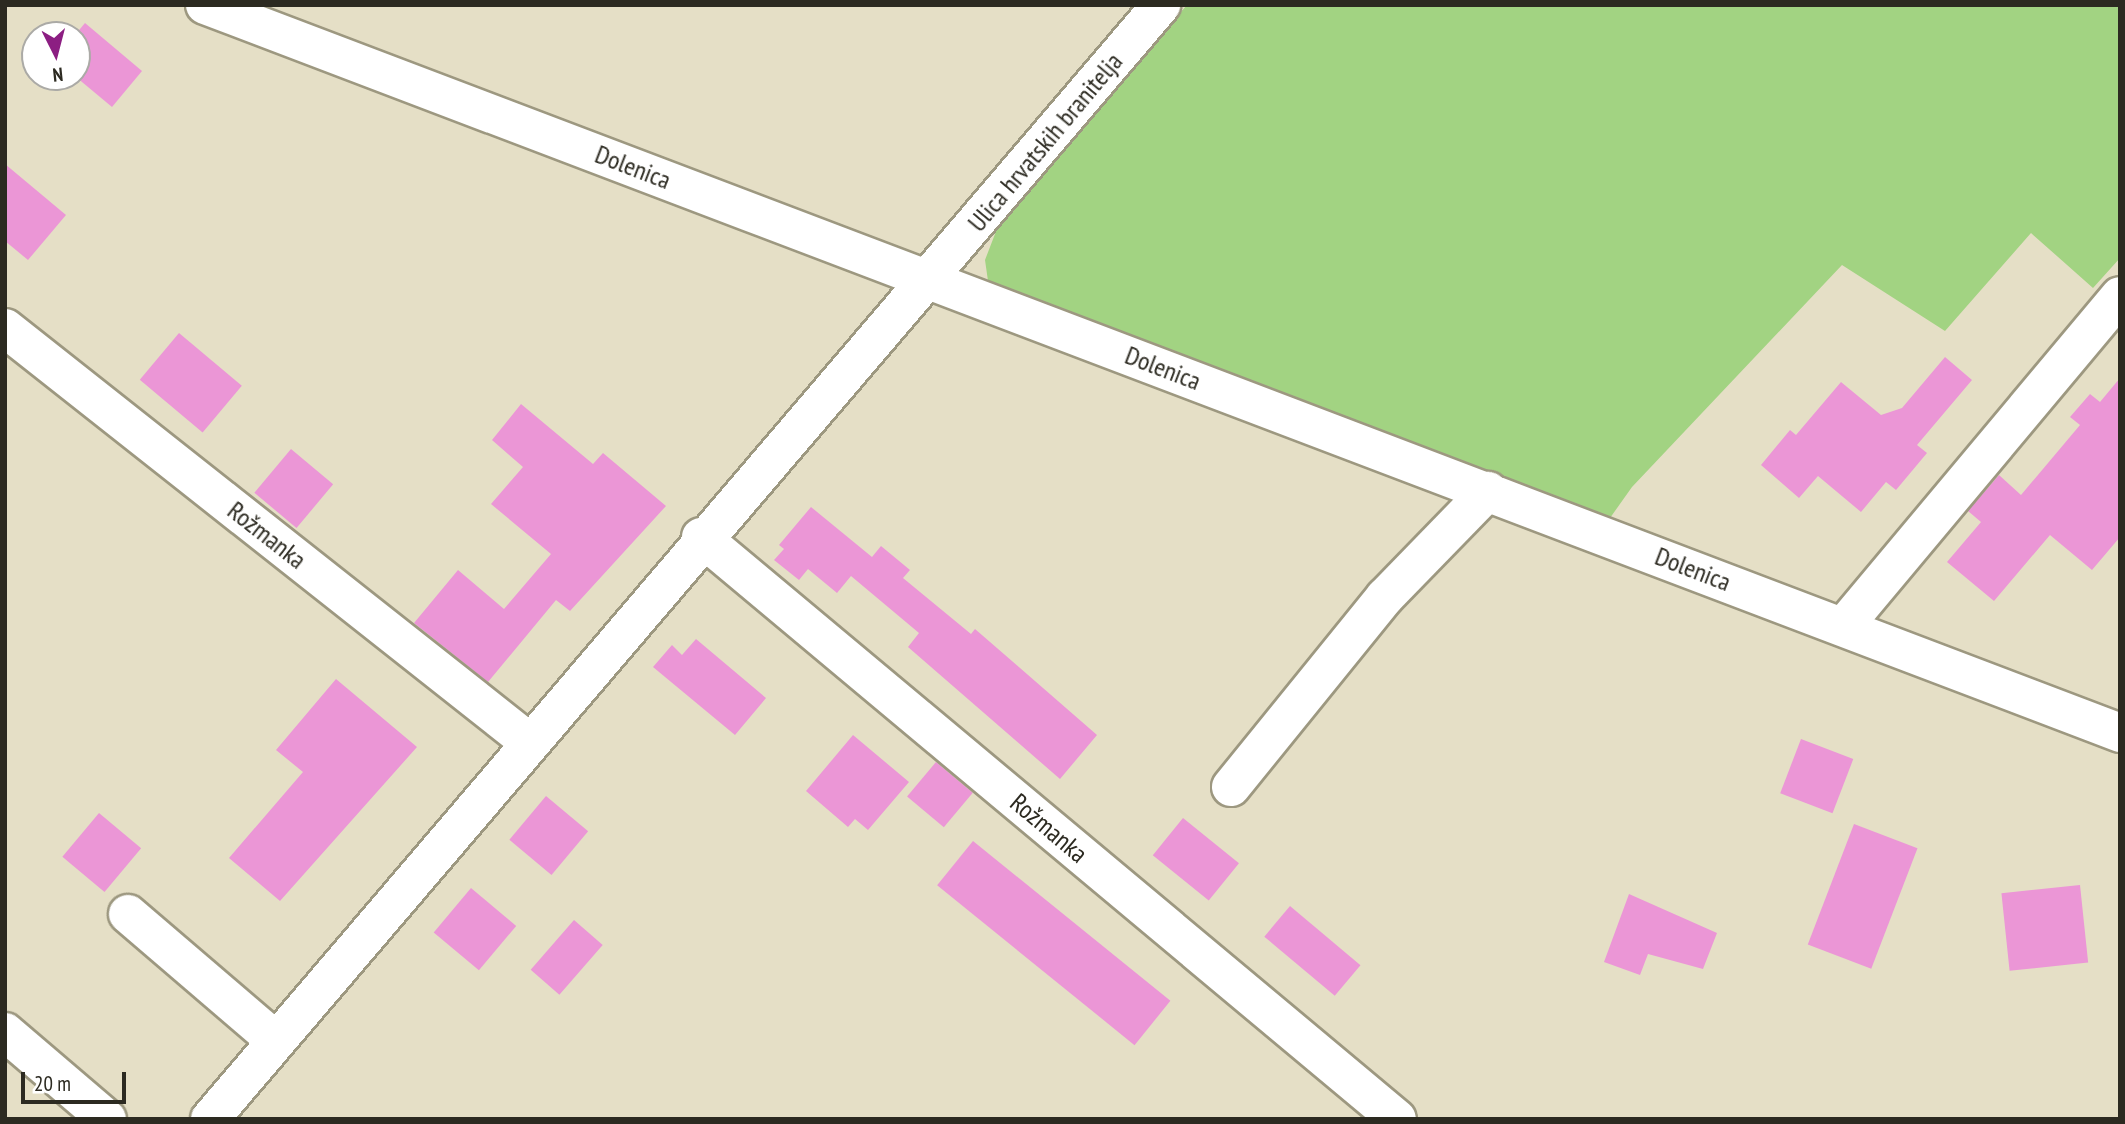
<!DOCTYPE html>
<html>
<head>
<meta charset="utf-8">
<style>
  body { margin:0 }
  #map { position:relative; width:2125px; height:1124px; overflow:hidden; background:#e5dfc6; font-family:"PT Sans Narrow",sans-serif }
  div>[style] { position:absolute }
  .green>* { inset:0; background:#a2d382 }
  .building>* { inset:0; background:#eb96d6; transform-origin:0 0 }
  .roads { filter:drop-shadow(2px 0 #9d9880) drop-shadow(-2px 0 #9d9880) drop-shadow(0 2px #9d9880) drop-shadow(0 -2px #9d9880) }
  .minor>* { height:38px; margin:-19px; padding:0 19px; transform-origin:19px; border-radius:19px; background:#fff }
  span { translate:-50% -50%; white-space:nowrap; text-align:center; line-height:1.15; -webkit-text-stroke:5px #fff; paint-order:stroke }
  .street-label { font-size:26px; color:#2c2a21 }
  .frame { position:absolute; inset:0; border:7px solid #2c2a21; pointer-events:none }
  .north { position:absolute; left:21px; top:21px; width:70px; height:70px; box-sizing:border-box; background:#fff; border:2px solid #abaaa6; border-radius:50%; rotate:174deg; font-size:19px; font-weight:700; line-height:28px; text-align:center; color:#2c2a21 }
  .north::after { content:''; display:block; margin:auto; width:24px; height:32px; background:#8c1e82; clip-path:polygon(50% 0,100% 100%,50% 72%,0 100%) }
  .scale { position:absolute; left:21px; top:1072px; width:105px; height:32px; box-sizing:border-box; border:4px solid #2c2a21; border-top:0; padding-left:9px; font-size:21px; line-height:24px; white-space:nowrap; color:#2c2a21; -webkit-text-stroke:5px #fff; paint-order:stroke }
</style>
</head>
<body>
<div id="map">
  <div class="green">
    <div style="clip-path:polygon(1187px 5px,2120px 5px,2120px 258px,2093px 288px,2031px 233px,1945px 331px,1842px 265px,1632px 487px,1610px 518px,988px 281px,985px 260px,1000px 221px)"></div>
  </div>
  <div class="building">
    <div style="clip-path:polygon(85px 23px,142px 71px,112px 107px,76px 77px,75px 35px)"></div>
    <div style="clip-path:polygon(5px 164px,66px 215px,28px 260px,5px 241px)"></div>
    <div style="left:179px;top:333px;width:82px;height:61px;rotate:40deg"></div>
    <div style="clip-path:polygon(1945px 357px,1972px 380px,1917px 445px,1927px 453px,1896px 490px,1886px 482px,1861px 512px,1818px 476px,1799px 498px,1761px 465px,1790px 430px,1796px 435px,1841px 382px,1881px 415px,1902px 408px)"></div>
    <div style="clip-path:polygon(2120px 378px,2120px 537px,2092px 570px,2050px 535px,1994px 601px,1947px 562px,1981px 522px,1968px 511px,1999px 475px,2021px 495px,2080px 425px,2070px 417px,2090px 394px,2100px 402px)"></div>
    <div style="clip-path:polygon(521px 404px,593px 464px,603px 453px,666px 506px,570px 611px,556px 600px,488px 682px,414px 623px,458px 570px,504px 609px,551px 554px,491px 504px,523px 467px,492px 440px)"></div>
    <div style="left:291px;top:449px;width:55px;height:57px;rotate:40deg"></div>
    <div style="clip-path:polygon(811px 507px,872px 557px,881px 546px,910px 570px,903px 578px,971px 634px,975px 629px,1097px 735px,1060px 779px,908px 647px,919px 633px,851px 576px,837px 593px,808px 569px,799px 580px,774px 560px,784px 549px,779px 545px)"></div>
    <div style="clip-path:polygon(696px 639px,766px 698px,735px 735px,653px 667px,672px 645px,682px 655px)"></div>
    <div style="clip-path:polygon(336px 679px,417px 747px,280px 901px,229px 858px,303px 772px,276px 750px)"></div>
    <div style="clip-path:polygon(853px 735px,909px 782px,868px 830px,855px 819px,848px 827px,806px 791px)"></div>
    <div style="left:1801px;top:739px;width:56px;height:58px;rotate:21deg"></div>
    <div style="left:936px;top:762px;width:48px;height:45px;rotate:40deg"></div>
    <div style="left:546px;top:796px;width:55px;height:57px;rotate:40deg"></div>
    <div style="left:99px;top:813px;width:55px;height:57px;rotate:40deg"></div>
    <div style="left:1183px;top:818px;width:72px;height:48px;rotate:39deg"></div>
    <div style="left:1854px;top:824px;width:68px;height:129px;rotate:21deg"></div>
    <div style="left:973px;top:841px;width:254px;height:57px;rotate:39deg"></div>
    <div style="left:2080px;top:885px;width:78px;height:79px;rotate:84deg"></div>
    <div style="left:471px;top:888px;width:59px;height:58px;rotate:40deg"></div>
    <div style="clip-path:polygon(1629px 894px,1717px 933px,1703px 969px,1648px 954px,1640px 975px,1604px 962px)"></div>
    <div style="left:1290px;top:906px;width:92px;height:40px;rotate:40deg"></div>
    <div style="left:574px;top:920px;width:38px;height:66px;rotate:41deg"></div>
  </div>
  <div class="roads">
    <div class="minor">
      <div style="left:205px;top:5px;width:2049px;rotate:20.81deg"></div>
      <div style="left:5px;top:328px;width:668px;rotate:38.31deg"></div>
      <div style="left:701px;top:537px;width:907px;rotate:39.9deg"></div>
      <div style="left:1844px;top:626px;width:430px;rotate:-50.1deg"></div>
      <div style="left:1231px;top:787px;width:245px;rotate:-51deg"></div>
      <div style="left:1385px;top:597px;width:148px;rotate:-45.8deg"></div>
      <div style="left:128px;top:914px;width:195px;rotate:40.6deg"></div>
      <div style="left:5px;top:1032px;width:134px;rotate:40.5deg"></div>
      <div style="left:210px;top:1119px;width:1465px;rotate:-49.51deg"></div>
    </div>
  </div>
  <div class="street-label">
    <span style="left:1045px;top:142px;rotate:-50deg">Ulica hrvatskih branitelja</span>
    <span style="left:633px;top:167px;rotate:21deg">Dolenica</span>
    <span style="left:1163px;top:368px;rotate:21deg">Dolenica</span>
    <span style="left:267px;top:535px;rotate:38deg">Rožmanka</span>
    <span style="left:1693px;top:569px;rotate:21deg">Dolenica</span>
    <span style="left:1049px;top:828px;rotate:40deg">Rožmanka</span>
  </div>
  <div class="frame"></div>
  <div class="north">N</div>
  <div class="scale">20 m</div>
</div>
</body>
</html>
